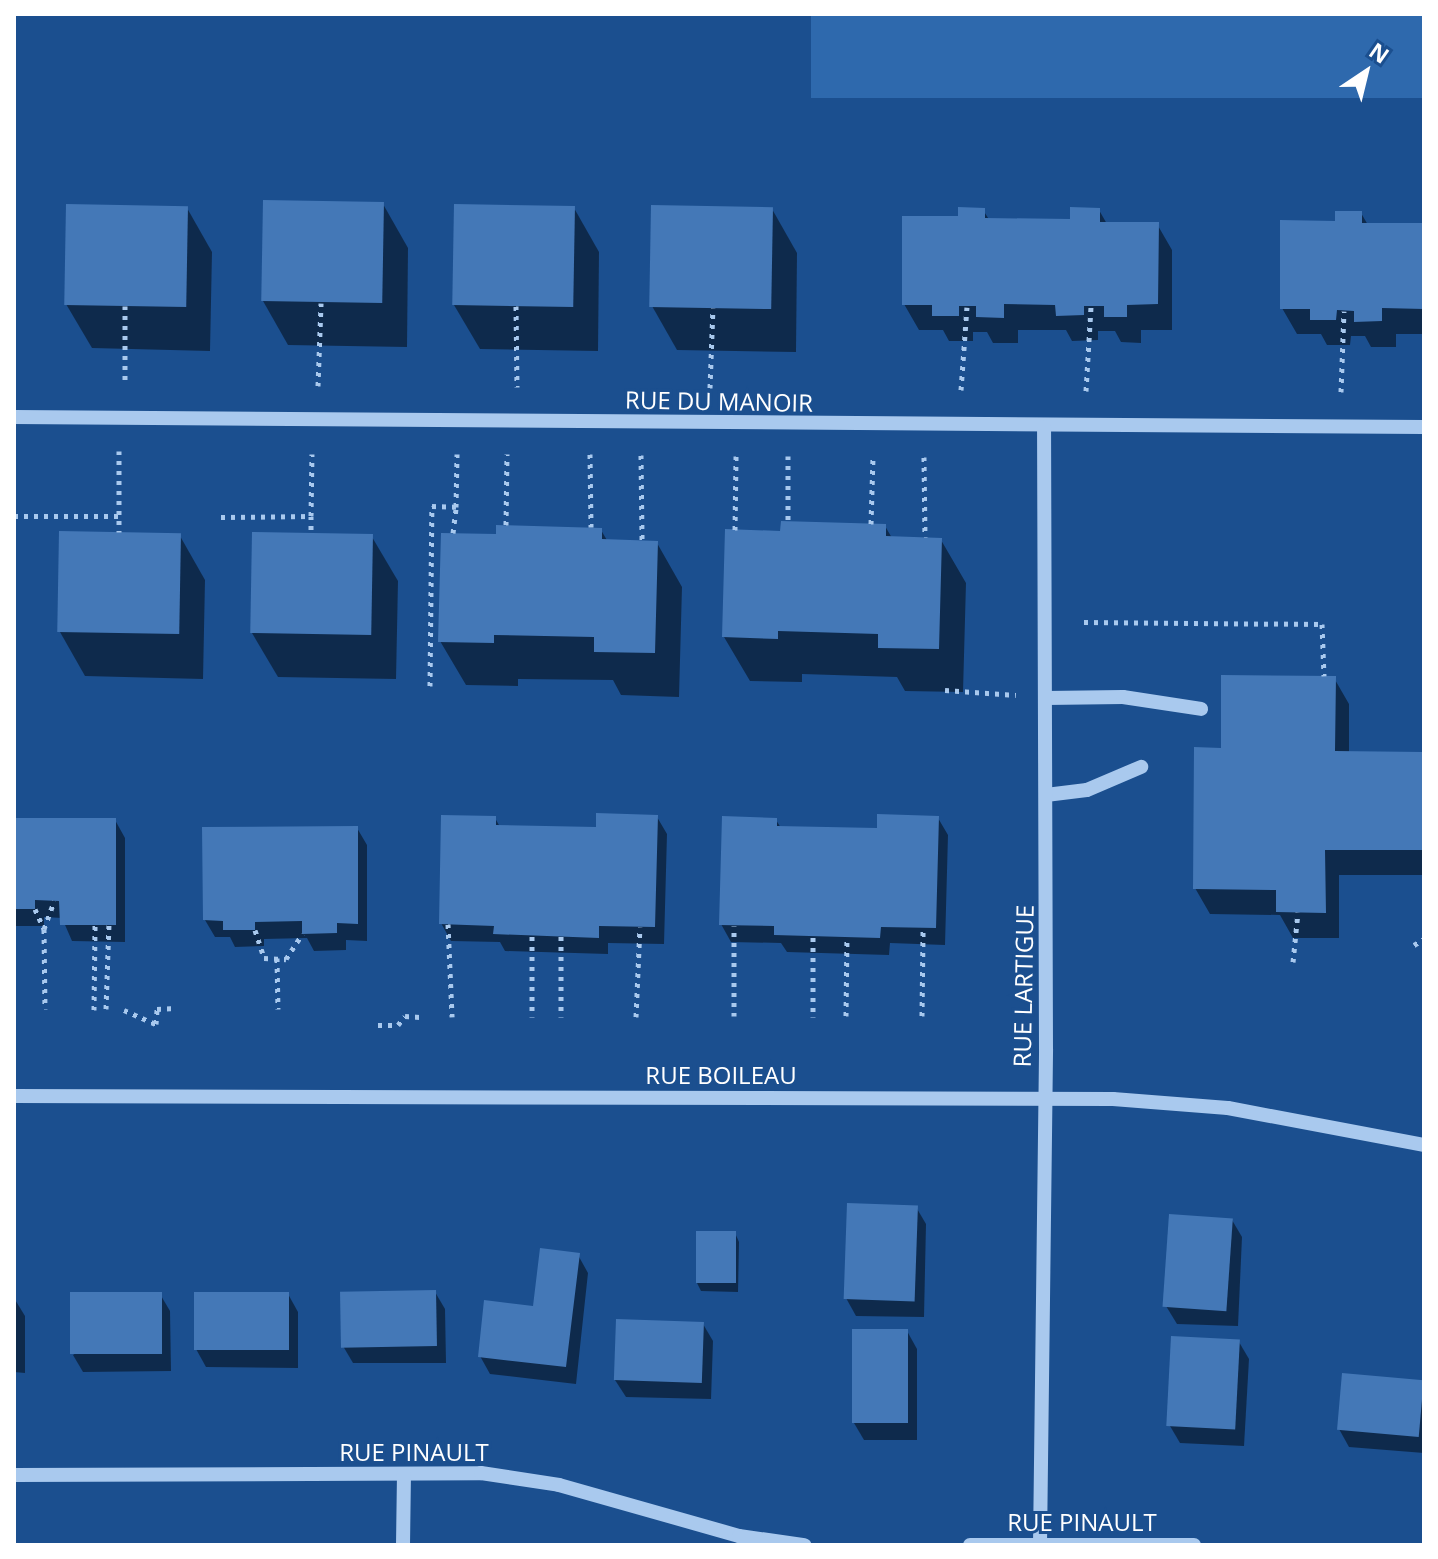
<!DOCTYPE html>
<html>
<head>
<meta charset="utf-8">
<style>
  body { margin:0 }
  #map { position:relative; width:1438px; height:1559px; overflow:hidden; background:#1b4f8f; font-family:"Open Sans",sans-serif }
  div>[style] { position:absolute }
  .green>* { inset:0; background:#2e69ad; transform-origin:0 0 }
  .shadow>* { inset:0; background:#0007 }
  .building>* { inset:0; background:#4478b7; transform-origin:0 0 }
  .path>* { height:5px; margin-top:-2.5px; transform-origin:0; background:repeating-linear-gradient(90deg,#a9c9ee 0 4px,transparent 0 10px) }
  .minor>* { height:14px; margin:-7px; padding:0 7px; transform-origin:7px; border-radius:7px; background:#a9c9ee }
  span { translate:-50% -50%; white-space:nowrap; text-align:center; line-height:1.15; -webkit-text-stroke:6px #1b4f8f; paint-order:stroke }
  .street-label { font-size:24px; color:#fff }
  .frame { position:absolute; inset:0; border:16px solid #fff; pointer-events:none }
  .north { position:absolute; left:1326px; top:32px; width:80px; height:80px; -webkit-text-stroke:6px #1b4f8f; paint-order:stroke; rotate:35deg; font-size:22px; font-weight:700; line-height:32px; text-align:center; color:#fff }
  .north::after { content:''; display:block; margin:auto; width:28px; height:36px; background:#fff; clip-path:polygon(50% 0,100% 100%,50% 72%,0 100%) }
</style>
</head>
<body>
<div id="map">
  <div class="green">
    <div style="left:811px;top:14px;width:613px;height:84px"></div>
  </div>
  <div class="shadow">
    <div style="clip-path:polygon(383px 204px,408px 248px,407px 347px,288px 345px,263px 301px)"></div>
    <div style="clip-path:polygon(187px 208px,212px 252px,210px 351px,92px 348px,66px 304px)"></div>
    <div style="clip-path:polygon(574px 208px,599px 252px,598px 351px,480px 349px,454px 305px)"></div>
    <div style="clip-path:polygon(772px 209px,797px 253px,796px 352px,677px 350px,652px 306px)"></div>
    <div style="clip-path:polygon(983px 210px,990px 221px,1072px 221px,1099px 210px,1107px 224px,1157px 224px,1172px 250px,1172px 330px,1141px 330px,1141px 343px,1121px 342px,1115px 331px,1098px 331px,1098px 340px,1072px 341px,1066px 330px,1018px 330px,1018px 343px,993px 343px,987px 332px,973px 332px,973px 341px,949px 341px,943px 330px,919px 330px,904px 304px,959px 218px)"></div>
    <div style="clip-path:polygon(1361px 213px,1368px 225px,1424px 225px,1424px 334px,1396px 334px,1396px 347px,1371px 347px,1365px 336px,1351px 336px,1350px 345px,1327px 345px,1321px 334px,1297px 334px,1282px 308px,1337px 223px)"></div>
    <div style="clip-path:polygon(885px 526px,892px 538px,941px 540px,966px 583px,963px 692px,905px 691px,897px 677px,802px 674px,802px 682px,750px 681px,724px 637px,782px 533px)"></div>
    <div style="clip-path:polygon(601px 530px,608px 542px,657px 543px,682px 587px,679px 697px,621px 695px,613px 680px,518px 679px,518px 686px,466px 685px,440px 641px,498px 536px)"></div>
    <div style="clip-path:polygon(180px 536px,205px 580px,203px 679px,85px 676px,60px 632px)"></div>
    <div style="clip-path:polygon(372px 537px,398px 581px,396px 679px,278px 677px,252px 633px)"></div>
    <div style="clip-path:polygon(1334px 678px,1349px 704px,1349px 753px,1424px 754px,1424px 875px,1339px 875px,1339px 938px,1293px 938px,1280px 915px,1210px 914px,1195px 888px,1223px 750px)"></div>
    <div style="clip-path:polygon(657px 817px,667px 834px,664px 944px,608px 943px,608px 954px,505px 951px,500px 942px,451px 941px,441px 923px,495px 818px,500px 827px,598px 829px)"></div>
    <div style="clip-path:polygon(938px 818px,948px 835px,945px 945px,890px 943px,889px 955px,787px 952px,781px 943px,731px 942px,721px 924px,776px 820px,781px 828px,879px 830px)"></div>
    <div style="clip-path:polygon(14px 820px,115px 820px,125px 838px,125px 942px,72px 941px,62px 918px,44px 917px,44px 926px,14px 926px)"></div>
    <div style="clip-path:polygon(357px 828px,367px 845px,367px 941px,346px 940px,346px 950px,314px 951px,307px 938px,264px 939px,264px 946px,235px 947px,230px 937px,215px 937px,205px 920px)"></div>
    <div style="clip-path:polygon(916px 1207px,926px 1224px,924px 1317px,856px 1316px,846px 1298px)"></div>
    <div style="clip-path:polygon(1232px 1220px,1242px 1237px,1238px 1326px,1177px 1324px,1166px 1306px)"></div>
    <div style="clip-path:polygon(735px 1233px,739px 1242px,738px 1292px,701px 1291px,697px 1283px)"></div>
    <div style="clip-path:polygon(578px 1255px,588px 1273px,576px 1384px,490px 1374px,480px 1356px,535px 1308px)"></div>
    <div style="clip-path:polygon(435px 1292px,445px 1309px,446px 1363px,353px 1363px,343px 1346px)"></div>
    <div style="clip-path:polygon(160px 1294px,170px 1311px,171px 1371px,83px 1372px,73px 1355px)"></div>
    <div style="clip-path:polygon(288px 1294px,298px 1312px,298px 1368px,206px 1367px,196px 1349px)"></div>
    <div style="clip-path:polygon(14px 1298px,25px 1316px,25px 1373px,14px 1372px)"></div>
    <div style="clip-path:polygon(703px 1324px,713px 1341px,711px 1399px,626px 1397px,615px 1380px)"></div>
    <div style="clip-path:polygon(907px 1331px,917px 1349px,917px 1440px,864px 1440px,854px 1423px)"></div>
    <div style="clip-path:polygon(1239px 1342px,1249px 1359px,1244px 1446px,1180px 1443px,1170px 1426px)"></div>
    <div style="clip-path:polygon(1424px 1382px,1424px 1453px,1349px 1447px,1339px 1429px)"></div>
  </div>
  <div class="building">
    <div style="left:263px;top:200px;width:121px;height:101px;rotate:1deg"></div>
    <div style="left:66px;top:204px;width:122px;height:101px;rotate:1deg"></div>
    <div style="left:454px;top:204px;width:121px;height:101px;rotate:1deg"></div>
    <div style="left:651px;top:205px;width:122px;height:102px;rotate:1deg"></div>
    <div style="clip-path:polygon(958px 207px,985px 208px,985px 218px,1070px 219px,1070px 207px,1100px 208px,1100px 222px,1159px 222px,1158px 304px,1127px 305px,1127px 317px,1104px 317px,1104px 306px,1084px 306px,1084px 315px,1056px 316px,1055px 305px,1004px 304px,1004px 318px,976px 317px,976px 306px,959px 306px,959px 316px,932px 316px,932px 305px,902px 305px,902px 216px,958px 216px)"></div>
    <div style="clip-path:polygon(1335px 211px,1362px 211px,1362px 223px,1424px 223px,1424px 309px,1382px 308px,1382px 321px,1354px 322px,1354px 311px,1337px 310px,1336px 320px,1310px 320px,1310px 309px,1280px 309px,1280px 220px,1335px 221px)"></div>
    <div style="clip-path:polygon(781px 521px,886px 524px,886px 536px,942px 538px,939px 649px,878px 648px,878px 634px,778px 631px,778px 639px,722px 637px,725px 529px,780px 531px)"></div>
    <div style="clip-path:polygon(496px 525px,602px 528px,602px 539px,658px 541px,655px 653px,594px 652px,594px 637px,494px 635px,494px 643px,438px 642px,441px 533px,496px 534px)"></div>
    <div style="left:59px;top:531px;width:122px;height:101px;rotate:1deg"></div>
    <div style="left:252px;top:532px;width:121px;height:101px;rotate:1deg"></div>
    <div style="clip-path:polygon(1221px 675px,1336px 676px,1335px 751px,1424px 752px,1424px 850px,1325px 850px,1326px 913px,1276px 912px,1276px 890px,1193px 889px,1194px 747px,1221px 748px)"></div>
    <div style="clip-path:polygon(596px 813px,658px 815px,655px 927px,599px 926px,599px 938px,493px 934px,494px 926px,439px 924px,441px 815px,496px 816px,496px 825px,596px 827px)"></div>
    <div style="clip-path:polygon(877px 814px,939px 816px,936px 928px,881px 927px,880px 938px,774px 935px,774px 926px,719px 925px,722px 816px,777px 818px,777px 826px,877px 828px)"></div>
    <div style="clip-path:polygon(14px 818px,116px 818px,116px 925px,60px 925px,59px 901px,35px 900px,35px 909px,14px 909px)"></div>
    <div style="clip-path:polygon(358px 826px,358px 924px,337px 923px,337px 933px,302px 934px,302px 921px,255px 922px,255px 930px,223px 930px,223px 921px,203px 920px,202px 827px)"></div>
    <div style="left:847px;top:1203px;width:71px;height:96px;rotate:2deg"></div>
    <div style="left:1169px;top:1214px;width:64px;height:93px;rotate:4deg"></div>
    <div style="left:696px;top:1231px;width:40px;height:52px"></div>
    <div style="clip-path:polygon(540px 1248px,580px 1253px,566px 1367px,478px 1357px,484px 1300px,533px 1306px)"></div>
    <div style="left:436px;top:1290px;width:56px;height:96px;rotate:89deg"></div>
    <div style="left:162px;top:1292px;width:62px;height:92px;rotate:90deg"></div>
    <div style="left:194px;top:1292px;width:95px;height:58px"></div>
    <div style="left:616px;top:1319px;width:88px;height:61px;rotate:2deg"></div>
    <div style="left:852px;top:1329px;width:56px;height:94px"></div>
    <div style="left:1171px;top:1336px;width:69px;height:90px;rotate:3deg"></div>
    <div style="left:1342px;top:1373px;width:82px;height:57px;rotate:5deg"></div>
  </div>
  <div class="path">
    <div style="left:125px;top:306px;width:79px;rotate:90deg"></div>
    <div style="left:516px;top:306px;width:81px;rotate:89.3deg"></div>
    <div style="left:318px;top:386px;width:83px;rotate:-87.9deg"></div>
    <div style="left:710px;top:388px;width:80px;rotate:-87.9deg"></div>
    <div style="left:961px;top:390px;width:83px;rotate:-85.9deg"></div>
    <div style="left:1086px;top:391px;width:85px;rotate:-86.6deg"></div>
    <div style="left:1341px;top:392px;width:81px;rotate:-87.9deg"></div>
    <div style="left:119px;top:451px;width:81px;rotate:90deg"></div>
    <div style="left:590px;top:454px;width:73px;rotate:89.2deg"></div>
    <div style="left:641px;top:455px;width:86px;rotate:89.3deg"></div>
    <div style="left:788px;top:456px;width:66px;rotate:90deg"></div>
    <div style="left:924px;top:457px;width:80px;rotate:89.3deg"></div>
    <div style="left:14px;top:516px;width:105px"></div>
    <div style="left:311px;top:516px;width:62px;rotate:-89.1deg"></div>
    <div style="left:221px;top:517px;width:90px;rotate:-0.6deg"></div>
    <div style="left:311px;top:516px;width:17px;rotate:90deg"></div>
    <div style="left:871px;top:524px;width:67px;rotate:-88.3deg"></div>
    <div style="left:506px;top:525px;width:71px;rotate:-89.2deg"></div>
    <div style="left:735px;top:530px;width:74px;rotate:-89.2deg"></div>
    <div style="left:453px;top:533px;width:26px;rotate:-83deg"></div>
    <div style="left:1084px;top:622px;width:238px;rotate:0.5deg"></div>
    <div style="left:1322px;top:624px;width:52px;rotate:87.8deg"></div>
    <div style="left:430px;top:686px;width:180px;rotate:-89.4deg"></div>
    <div style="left:432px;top:506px;width:24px;rotate:2deg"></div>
    <div style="left:456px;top:507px;width:53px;rotate:-88.9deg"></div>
    <div style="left:945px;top:690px;width:71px;rotate:4deg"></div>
    <div style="left:35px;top:909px;width:22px;rotate:66deg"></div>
    <div style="left:44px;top:929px;width:30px;rotate:-70deg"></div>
    <div style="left:448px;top:924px;width:93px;rotate:87.5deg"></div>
    <div style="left:44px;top:929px;width:80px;rotate:89.3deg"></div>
    <div style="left:255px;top:930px;width:29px;rotate:72deg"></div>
    <div style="left:264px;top:958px;width:22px;rotate:3deg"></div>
    <div style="left:286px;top:959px;width:30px;rotate:-57deg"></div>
    <div style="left:532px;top:936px;width:81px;rotate:90deg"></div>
    <div style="left:561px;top:936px;width:81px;rotate:90deg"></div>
    <div style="left:813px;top:937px;width:80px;rotate:90deg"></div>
    <div style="left:1414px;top:945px;width:12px;rotate:-31deg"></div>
    <div style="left:277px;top:958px;width:51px;rotate:88.9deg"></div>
    <div style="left:1293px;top:962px;width:50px;rotate:-84.3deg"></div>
    <div style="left:106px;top:1009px;width:84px;rotate:-88deg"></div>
    <div style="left:94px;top:1010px;width:85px;rotate:-89.3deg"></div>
    <div style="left:124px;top:1010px;width:35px;rotate:24deg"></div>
    <div style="left:156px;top:1024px;width:15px;rotate:-86deg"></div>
    <div style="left:157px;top:1009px;width:18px;rotate:-3deg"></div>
    <div style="left:734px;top:1016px;width:90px;rotate:-90deg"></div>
    <div style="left:846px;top:1016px;width:79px;rotate:-89.3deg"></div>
    <div style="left:922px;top:1016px;width:88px;rotate:-89.3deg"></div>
    <div style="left:636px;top:1017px;width:90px;rotate:-87.5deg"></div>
    <div style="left:378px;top:1025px;width:20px"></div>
    <div style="left:398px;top:1025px;width:11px;rotate:-52deg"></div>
    <div style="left:405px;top:1016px;width:15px;rotate:4deg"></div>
  </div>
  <div class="minor">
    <div style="left:14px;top:417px;width:1410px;rotate:0.41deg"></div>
    <div style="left:1046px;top:698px;width:77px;rotate:-0.7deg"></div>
    <div style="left:1123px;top:697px;width:79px;rotate:8.7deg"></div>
    <div style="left:1046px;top:795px;width:41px;rotate:-7deg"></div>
    <div style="left:1087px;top:790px;width:59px;rotate:-23.1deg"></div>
    <div style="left:14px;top:1096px;width:1099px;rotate:0.16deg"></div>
    <div style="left:1113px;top:1099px;width:115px;rotate:4.5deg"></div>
    <div style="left:1228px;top:1108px;width:199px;rotate:10.7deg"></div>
    <div style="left:14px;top:1475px;width:467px;rotate:-0.2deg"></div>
    <div style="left:481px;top:1473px;width:79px;rotate:8.7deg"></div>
    <div style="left:559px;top:1485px;width:187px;rotate:15.8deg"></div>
    <div style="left:739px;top:1536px;width:66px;rotate:7.9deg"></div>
    <div style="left:403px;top:1545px;width:71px;rotate:-89.2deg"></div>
    <div style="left:970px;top:1545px;width:224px"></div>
    <div style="left:1040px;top:1545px;width:496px;rotate:-89.3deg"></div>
    <div style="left:1046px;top:1049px;width:622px;rotate:-90.18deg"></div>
  </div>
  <div class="street-label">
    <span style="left:719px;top:401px;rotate:1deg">RUE DU MANOIR</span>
    <span style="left:1023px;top:986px;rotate:-89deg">RUE LARTIGUE</span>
    <span style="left:721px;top:1075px">RUE BOILEAU</span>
    <span style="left:414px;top:1452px">RUE PINAULT</span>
    <span style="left:1082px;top:1522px">RUE PINAULT</span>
  </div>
  <div class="frame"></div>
  <div class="north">N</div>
</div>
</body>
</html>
